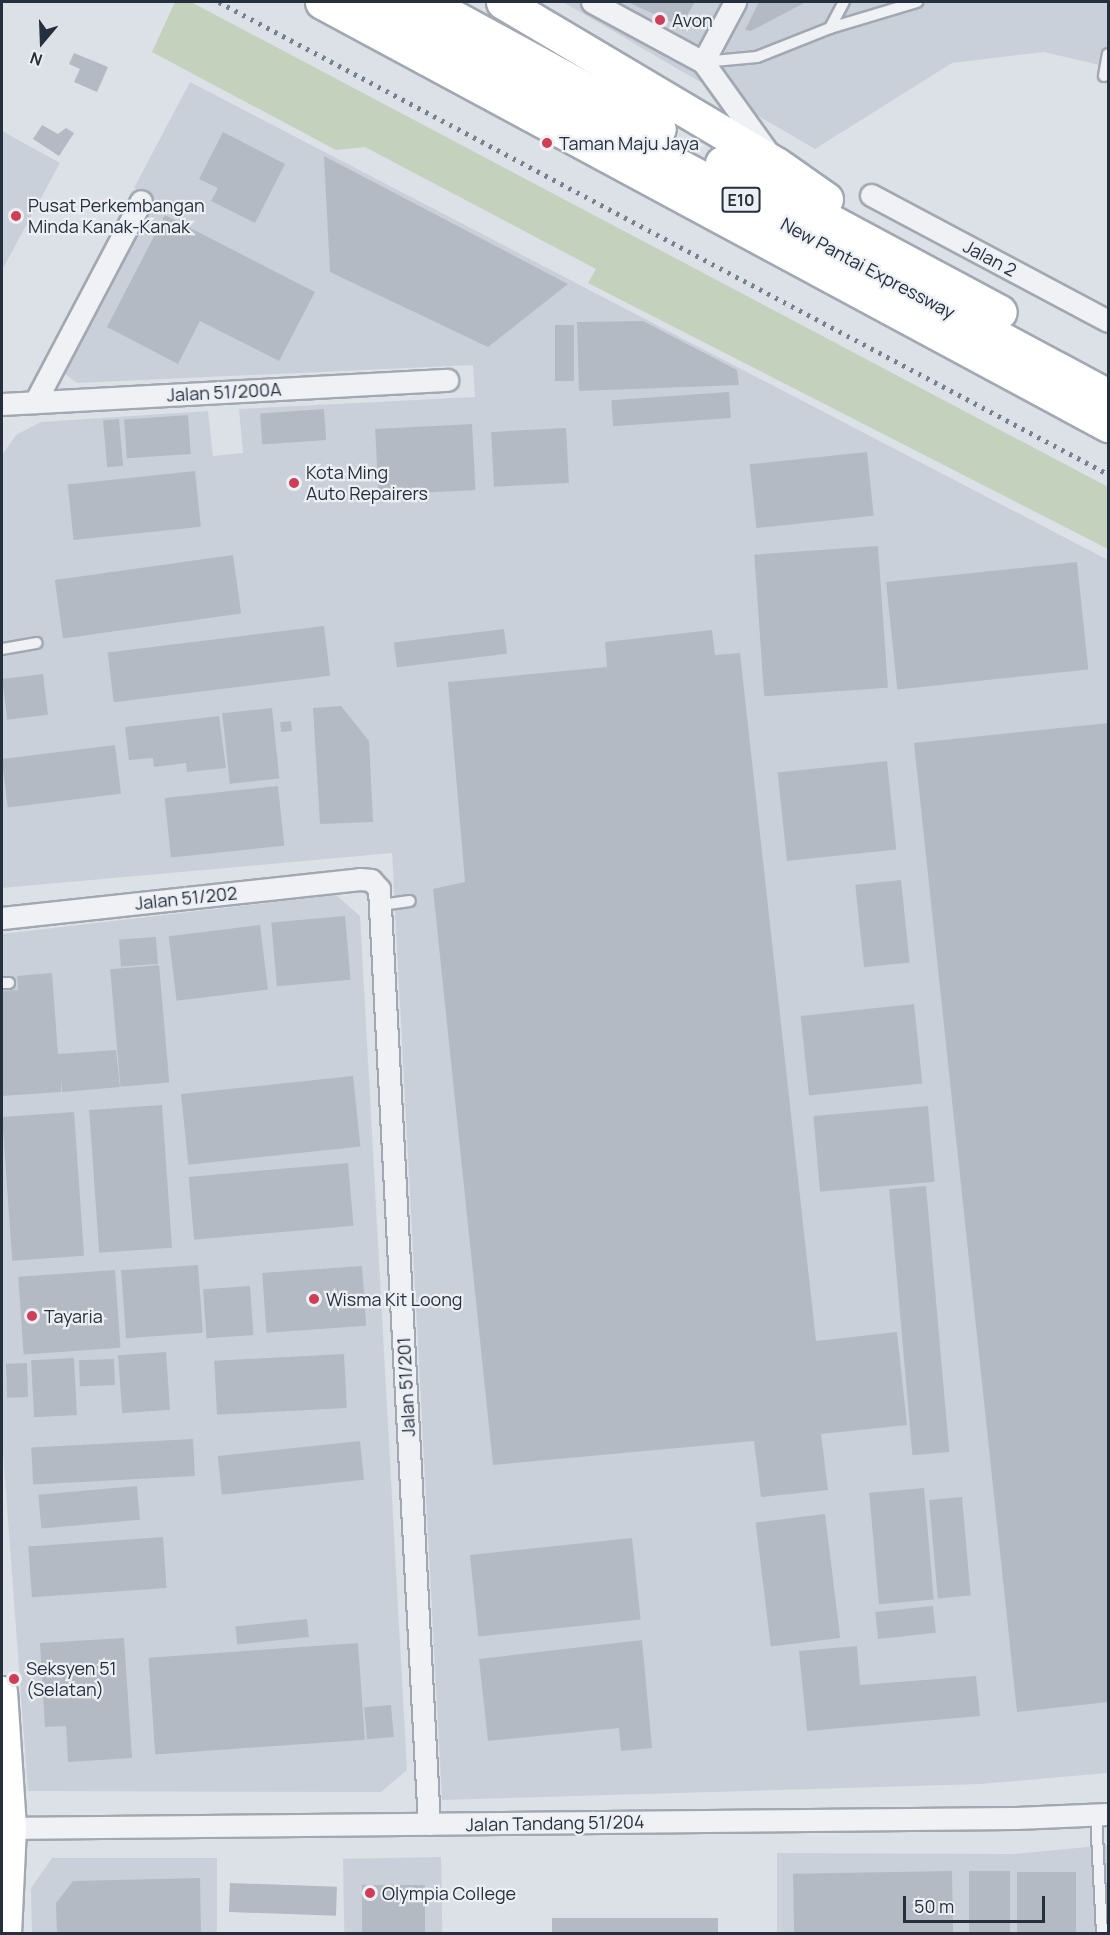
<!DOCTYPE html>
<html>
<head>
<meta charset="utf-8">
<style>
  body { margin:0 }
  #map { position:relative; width:1110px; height:1935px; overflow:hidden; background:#dce1e7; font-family:Manrope,sans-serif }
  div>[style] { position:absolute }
  .built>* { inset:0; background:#cad0d9; transform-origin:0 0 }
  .green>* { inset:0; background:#c3d1bd }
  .building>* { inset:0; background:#b4bac3; transform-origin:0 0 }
  .roads { filter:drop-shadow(2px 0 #a2a8b1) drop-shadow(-2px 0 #a2a8b1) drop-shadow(0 2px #a2a8b1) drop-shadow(0 -2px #a2a8b1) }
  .service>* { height:10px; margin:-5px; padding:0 5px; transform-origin:5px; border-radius:5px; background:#eff1f5 }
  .minor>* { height:21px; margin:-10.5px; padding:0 10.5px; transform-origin:10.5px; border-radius:10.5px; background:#eff1f5 }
  .secondary>* { height:30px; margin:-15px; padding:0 15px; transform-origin:15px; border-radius:15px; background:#fff }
  .motorway>* { height:33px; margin:-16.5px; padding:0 16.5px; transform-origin:16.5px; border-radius:16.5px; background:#fff }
  .rail>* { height:4.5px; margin-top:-2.25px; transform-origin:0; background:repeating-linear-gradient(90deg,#768090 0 3px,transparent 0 9px) }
  .dots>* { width:16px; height:16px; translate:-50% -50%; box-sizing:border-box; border:3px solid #eceff4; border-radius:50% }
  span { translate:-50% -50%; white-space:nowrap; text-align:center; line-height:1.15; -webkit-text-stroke:4.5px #eceff4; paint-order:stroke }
  .shield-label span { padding:2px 4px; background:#eceff4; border:2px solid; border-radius:4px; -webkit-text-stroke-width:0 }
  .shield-label { font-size:16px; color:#262f3d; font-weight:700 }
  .poi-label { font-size:18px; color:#262f3d }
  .left { translate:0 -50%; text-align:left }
  .street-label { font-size:18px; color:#262f3d }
  .frame { position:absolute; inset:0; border:3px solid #262f3d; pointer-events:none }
  .north { position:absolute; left:12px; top:12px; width:60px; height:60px; -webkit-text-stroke:4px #eceff4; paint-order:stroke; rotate:199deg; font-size:16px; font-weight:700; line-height:24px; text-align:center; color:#262f3d }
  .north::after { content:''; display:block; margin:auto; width:21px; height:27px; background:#262f3d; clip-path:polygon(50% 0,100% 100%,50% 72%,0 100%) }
  .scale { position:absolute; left:903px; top:1896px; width:142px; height:27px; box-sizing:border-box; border:3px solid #262f3d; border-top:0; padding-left:8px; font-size:18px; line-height:21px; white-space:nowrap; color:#262f3d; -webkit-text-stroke:4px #eceff4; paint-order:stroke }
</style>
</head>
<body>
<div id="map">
  <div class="built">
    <div style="clip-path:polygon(563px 2px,1108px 2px,1108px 67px,1044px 52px,952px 63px,815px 149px)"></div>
    <div style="clip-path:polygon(190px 82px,1108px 560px,1108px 1773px,980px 1784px,442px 1800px,392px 853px,2px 888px,2px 455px,16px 435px,41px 422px,208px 411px,213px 456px,243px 453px,239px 409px,475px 397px,473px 365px,77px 383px,65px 374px,156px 200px,134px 188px)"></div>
    <div style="clip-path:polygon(2px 131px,60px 163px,2px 270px)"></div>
    <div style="clip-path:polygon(336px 895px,360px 916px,407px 1770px,381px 1792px,28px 1791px,2px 1438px,2px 934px)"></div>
    <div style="clip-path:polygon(1108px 1845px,1108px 1933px,777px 1933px,777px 1853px,1013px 1854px)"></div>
    <div style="left:441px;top:1857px;width:76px;height:98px;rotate:89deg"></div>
    <div style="clip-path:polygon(52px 1858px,217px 1858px,217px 1933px,32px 1933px,31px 1888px)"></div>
  </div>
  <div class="green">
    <div style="clip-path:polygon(175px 2px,191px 2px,1108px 487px,1108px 549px,588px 283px,596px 269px,365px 147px,336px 150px,152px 52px)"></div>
  </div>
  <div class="building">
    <div style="clip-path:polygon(628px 2px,695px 2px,685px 19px,671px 22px)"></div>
    <div style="clip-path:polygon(759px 2px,806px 2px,751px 31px,745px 30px)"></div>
    <div style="clip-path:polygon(74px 53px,108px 67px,97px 92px,74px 82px,80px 69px,69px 64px)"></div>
    <div style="clip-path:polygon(42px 125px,58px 134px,66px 128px,74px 133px,59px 156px,33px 139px)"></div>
    <div style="clip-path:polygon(223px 132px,285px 164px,255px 223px,211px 201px,218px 188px,199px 179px)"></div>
    <div style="clip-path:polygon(324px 156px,568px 284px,488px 347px,330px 272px)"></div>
    <div style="clip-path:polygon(165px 215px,315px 292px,279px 361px,200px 321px,178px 364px,107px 327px)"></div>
    <div style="clip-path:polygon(643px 321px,737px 370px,739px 385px,579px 391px,577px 322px)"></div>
    <div style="left:555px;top:325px;width:19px;height:56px"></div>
    <div style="left:729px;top:392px;width:26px;height:118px;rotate:86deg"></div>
    <div style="left:324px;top:409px;width:31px;height:64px;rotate:86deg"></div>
    <div style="left:188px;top:415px;width:39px;height:64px;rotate:86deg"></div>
    <div style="left:119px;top:419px;width:47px;height:16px;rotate:85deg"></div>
    <div style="left:472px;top:424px;width:66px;height:97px;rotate:87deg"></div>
    <div style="left:566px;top:428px;width:55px;height:75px;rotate:87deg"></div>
    <div style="left:867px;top:452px;width:64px;height:118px;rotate:84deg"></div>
    <div style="left:195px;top:471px;width:56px;height:128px;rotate:84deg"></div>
    <div style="left:878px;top:546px;width:142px;height:124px;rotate:86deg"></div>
    <div style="left:233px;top:555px;width:59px;height:180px;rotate:82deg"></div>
    <div style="left:1077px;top:562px;width:108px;height:192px;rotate:84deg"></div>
    <div style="left:324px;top:626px;width:50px;height:218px;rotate:83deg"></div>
    <div style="left:504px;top:629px;width:25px;height:111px;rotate:83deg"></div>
    <div style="clip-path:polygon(712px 630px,715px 655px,740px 653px,816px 1341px,897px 1332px,907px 1425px,821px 1434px,828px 1490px,761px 1497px,754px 1441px,493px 1465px,433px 889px,465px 882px,448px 682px,607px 667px,605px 642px)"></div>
    <div style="left:43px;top:674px;width:41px;height:41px;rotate:83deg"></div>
    <div style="clip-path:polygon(341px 706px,369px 741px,373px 822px,320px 824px,313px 708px)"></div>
    <div style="left:272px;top:708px;width:71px;height:50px;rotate:84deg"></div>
    <div style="clip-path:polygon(219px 716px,226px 768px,187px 772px,186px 763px,154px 767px,153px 758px,129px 760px,125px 727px)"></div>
    <div style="left:291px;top:721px;width:10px;height:11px;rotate:84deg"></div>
    <div style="clip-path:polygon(1108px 723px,1108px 1702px,1017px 1712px,914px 743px)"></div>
    <div style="left:115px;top:745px;width:49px;height:114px;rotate:83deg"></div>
    <div style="left:887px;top:761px;width:89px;height:110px;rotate:84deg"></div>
    <div style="left:278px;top:786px;width:60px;height:114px;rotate:84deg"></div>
    <div style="left:901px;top:880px;width:83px;height:46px;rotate:84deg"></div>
    <div style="left:345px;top:916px;width:64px;height:74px;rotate:85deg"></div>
    <div style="left:260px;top:925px;width:65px;height:92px;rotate:83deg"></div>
    <div style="left:156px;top:937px;width:27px;height:37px;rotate:86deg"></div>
    <div style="left:159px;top:965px;width:118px;height:49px;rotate:85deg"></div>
    <div style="clip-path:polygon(52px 973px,58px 1054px,116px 1050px,120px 1087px,62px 1092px,61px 1078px,61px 1092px,2px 1096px,2px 991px,18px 990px,17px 976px)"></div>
    <div style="left:914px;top:1004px;width:80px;height:114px;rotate:84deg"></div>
    <div style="left:353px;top:1076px;width:71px;height:173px;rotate:84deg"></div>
    <div style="left:162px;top:1105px;width:143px;height:73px;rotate:86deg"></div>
    <div style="left:928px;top:1106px;width:76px;height:115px;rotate:85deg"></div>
    <div style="left:74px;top:1112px;width:144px;height:72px;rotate:86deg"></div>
    <div style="left:348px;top:1163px;width:63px;height:160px;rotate:85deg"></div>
    <div style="left:926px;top:1186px;width:267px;height:37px;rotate:85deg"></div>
    <div style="left:198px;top:1265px;width:68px;height:77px;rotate:86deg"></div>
    <div style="left:362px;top:1266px;width:60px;height:100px;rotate:86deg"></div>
    <div style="left:115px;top:1270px;width:78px;height:97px;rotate:86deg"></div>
    <div style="left:250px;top:1286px;width:49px;height:47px;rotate:86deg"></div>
    <div style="left:166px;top:1352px;width:58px;height:48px;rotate:86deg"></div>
    <div style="left:344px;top:1354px;width:54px;height:130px;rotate:87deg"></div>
    <div style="left:74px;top:1358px;width:57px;height:43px;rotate:87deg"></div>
    <div style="left:114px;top:1359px;width:26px;height:35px;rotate:88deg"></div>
    <div style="left:27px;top:1363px;width:34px;height:21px;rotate:88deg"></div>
    <div style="left:193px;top:1439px;width:37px;height:162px;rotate:87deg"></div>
    <div style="left:360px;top:1441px;width:39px;height:143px;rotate:84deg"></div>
    <div style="left:137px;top:1486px;width:34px;height:99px;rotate:85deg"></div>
    <div style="left:924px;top:1488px;width:112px;height:55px;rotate:85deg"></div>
    <div style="left:962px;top:1497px;width:99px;height:33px;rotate:85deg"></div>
    <div style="left:825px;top:1514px;width:125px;height:70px;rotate:83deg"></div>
    <div style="left:163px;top:1537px;width:51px;height:135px;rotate:86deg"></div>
    <div style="left:632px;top:1538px;width:82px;height:163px;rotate:84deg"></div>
    <div style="left:933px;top:1606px;width:27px;height:58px;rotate:84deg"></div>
    <div style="left:307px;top:1619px;width:18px;height:72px;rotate:84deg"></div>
    <div style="clip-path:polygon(124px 1638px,132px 1758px,68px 1762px,66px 1726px,45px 1727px,40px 1643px)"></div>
    <div style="clip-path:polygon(642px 1640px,652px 1748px,621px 1751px,619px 1728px,488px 1741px,479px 1659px)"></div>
    <div style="left:358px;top:1643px;width:97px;height:210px;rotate:86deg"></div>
    <div style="clip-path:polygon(857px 1646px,860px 1685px,976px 1676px,980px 1716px,807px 1731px,799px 1651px)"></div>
    <div style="left:391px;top:1705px;width:32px;height:27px;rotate:85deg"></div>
    <div style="left:952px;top:1871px;width:63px;height:159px;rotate:89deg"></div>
    <div style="left:969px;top:1871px;width:41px;height:63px"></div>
    <div style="left:1017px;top:1872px;width:59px;height:62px"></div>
    <div style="clip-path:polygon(200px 1878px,201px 1934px,57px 1934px,56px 1903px,73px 1881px)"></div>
    <div style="left:230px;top:1883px;width:107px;height:29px;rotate:2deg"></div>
    <div style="left:425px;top:1885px;width:49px;height:63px;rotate:90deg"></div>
    <div style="left:718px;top:1918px;width:16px;height:166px;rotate:90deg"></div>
  </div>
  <div class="roads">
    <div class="service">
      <div style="left:830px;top:28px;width:91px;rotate:-16.6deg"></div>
      <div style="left:703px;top:62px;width:54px;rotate:-5.3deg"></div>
      <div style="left:757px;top:57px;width:79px;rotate:-21.7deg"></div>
      <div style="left:830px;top:28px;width:30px;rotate:-62deg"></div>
      <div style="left:1104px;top:76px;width:22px;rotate:-80deg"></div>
      <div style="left:2px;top:649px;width:35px;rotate:-10deg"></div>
      <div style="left:381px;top:905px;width:29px;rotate:-8deg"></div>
      <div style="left:2px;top:983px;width:7px"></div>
      <div style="left:1096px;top:1815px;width:119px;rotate:87.1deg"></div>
    </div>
    <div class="minor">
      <div style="left:592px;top:2px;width:126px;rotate:28.4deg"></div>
      <div style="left:703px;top:62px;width:113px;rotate:54.3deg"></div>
      <div style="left:703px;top:62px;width:68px;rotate:-61.9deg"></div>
      <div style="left:871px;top:195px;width:268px;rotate:28deg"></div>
      <div style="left:35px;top:402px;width:227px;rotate:-62.2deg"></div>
      <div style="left:2px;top:404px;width:446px;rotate:-3.1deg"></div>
      <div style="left:2px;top:918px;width:360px;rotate:-6.2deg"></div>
      <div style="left:360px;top:879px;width:11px;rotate:5deg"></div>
      <div style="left:371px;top:880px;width:12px;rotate:48deg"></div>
      <div style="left:379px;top:889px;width:936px;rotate:86.94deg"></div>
      <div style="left:2px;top:1828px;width:1014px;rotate:-0.57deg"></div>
      <div style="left:1016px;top:1818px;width:92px;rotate:-2.5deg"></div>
    </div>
    <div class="secondary">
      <div style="left:2px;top:1692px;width:136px;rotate:86.2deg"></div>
      <div style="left:11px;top:1828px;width:106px;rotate:92.7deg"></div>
    </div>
    <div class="motorway">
      <div style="left:322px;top:2px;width:893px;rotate:28.29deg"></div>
      <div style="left:374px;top:2px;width:833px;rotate:28.23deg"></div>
      <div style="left:426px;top:2px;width:265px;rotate:28.6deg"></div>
      <div style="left:503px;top:2px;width:317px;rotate:30.7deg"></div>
      <div style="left:776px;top:164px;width:61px;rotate:35deg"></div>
      <div style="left:722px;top:163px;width:315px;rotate:28.2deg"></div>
    </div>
  </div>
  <div class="rail">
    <div style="left:219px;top:2px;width:1007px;rotate:27.97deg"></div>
  </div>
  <div class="dots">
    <div style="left:660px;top:20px;background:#cf3e57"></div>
    <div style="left:547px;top:143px;background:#cf3e57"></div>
    <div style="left:16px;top:216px;background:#cf3e57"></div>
    <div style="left:294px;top:483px;background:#cf3e57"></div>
    <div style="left:314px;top:1299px;background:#cf3e57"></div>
    <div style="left:32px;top:1316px;background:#cf3e57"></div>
    <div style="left:14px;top:1679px;background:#cf3e57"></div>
    <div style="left:370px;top:1893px;background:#cf3e57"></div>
  </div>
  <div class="shield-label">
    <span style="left:741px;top:200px">E10</span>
  </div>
  <div class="poi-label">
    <span class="left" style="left:672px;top:20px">Avon</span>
    <span class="left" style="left:559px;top:143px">Taman Maju Jaya</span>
    <span class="left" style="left:28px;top:216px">Pusat Perkembangan<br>Minda Kanak-Kanak</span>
    <span class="left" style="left:306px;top:483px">Kota Ming<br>Auto Repairers</span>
    <span class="left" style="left:326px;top:1299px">Wisma Kit Loong</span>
    <span class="left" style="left:44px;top:1316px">Tayaria</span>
    <span class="left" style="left:26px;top:1679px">Seksyen 51<br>(Selatan)</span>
    <span class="left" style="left:382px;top:1893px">Olympia College</span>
  </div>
  <div class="street-label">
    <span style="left:990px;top:258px;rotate:28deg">Jalan 2</span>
    <span style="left:868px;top:268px;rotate:28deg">New Pantai Expressway</span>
    <span style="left:224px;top:392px;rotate:-3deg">Jalan 51/200A</span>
    <span style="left:186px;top:898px;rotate:-6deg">Jalan 51/202</span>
    <span style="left:406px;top:1387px;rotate:-93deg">Jalan 51/201</span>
    <span style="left:555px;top:1823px;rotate:-1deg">Jalan Tandang 51/204</span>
  </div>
  <div class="frame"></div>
  <div class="north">N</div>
  <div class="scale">50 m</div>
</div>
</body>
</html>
